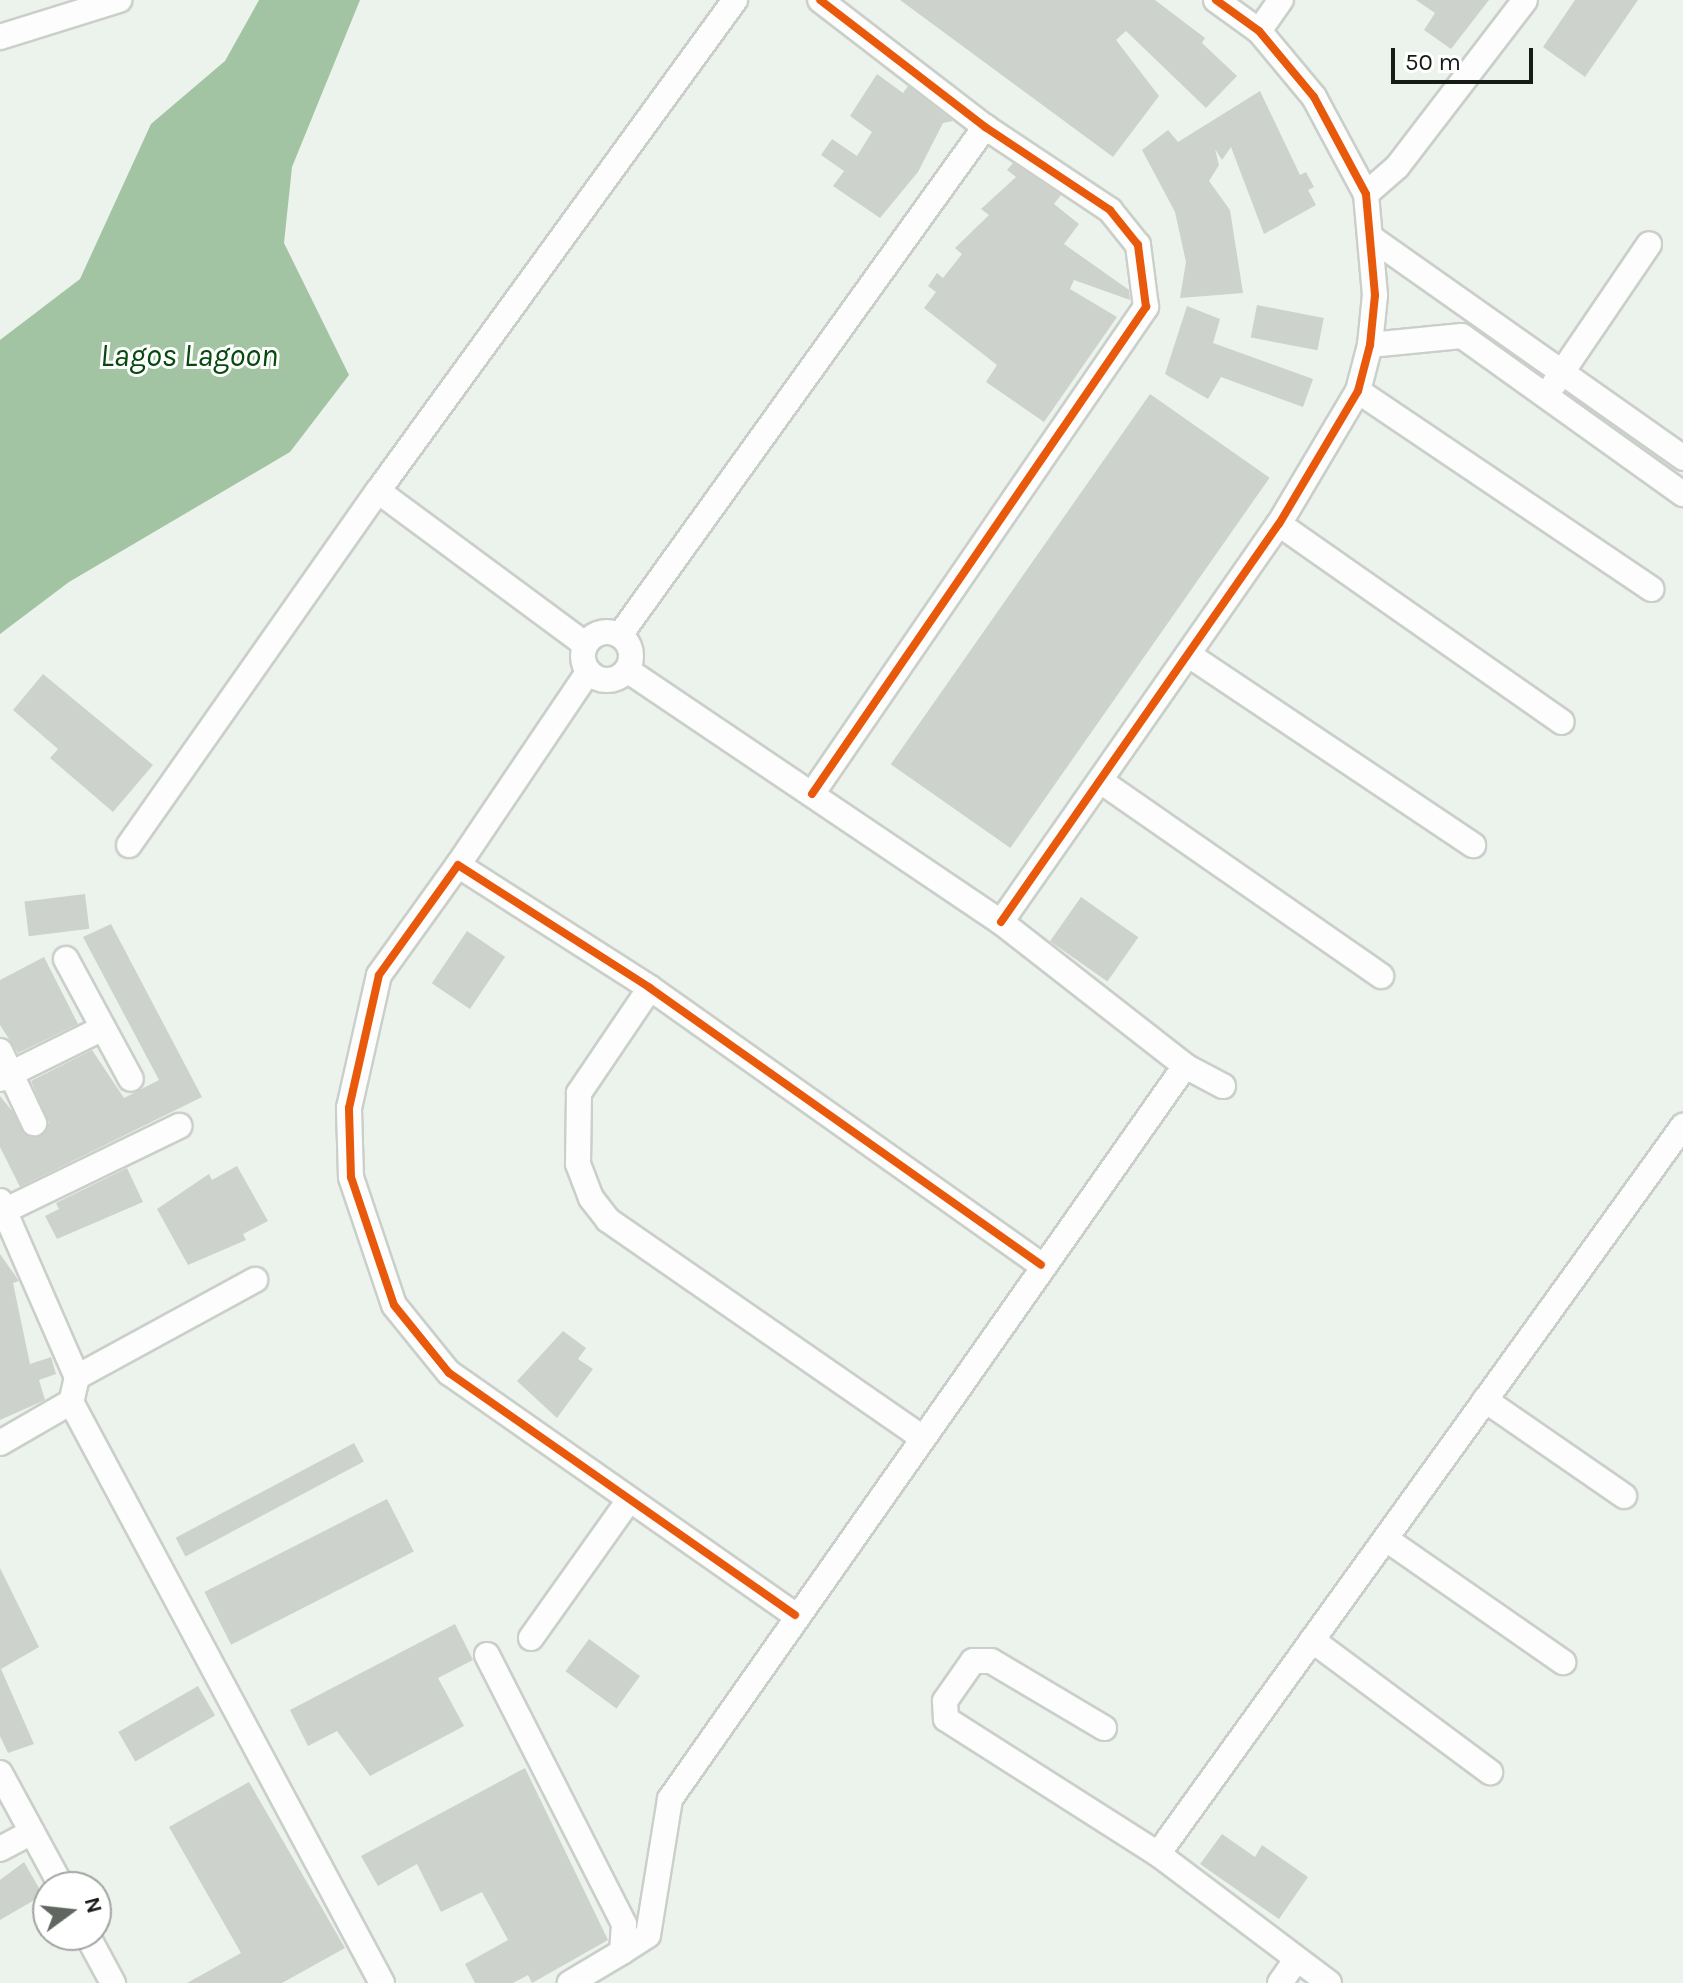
<!DOCTYPE html>
<html>
<head>
<meta charset="utf-8">
<style>
  body { margin:0 }
  #map { position:relative; width:1683px; height:1983px; overflow:hidden; background:#ecf2ec; font-family:Karla,sans-serif }
  div>[style] { position:absolute }
  .water>* { inset:0; background:#a3c4a2 }
  .building>* { inset:0; background:#cdd2cd; transform-origin:0 0 }
  .roads { filter:drop-shadow(2px 0 #cacfca) drop-shadow(-2px 0 #cacfca) drop-shadow(0 2px #cacfca) drop-shadow(0 -2px #cacfca) }
  .minor>* { height:24px; margin:-12px; padding:0 12px; transform-origin:12px; border-radius:12px; background:#fcfdfc }
  .minor>.ring { margin:-12px; padding:0; box-sizing:content-box; background:none; border:24px solid #fcfdfc; border-radius:50% }
  .cycleway>* { height:8px; margin:-4px; padding:0 4px; transform-origin:4px; border-radius:4px; background:#e8590c }
  span { translate:-50% -50%; white-space:nowrap; text-align:center; line-height:1.15; -webkit-text-stroke:6px #fff; paint-order:stroke }
  .water-label { font-size:32px; color:#074a0e; font-style:italic }
  .north { position:absolute; left:32px; top:1871px; width:80px; height:80px; box-sizing:border-box; background:#fff; border:2px solid #a2a4a2; border-radius:50%; rotate:75deg; font-size:22px; font-weight:700; line-height:32px; text-align:center; color:#161b16 }
  .north::after { content:''; display:block; margin:auto; width:28px; height:36px; background:#616661; clip-path:polygon(50% 0,100% 100%,50% 72%,0 100%) }
  .scale { position:absolute; left:1391px; top:48px; width:142px; height:36px; box-sizing:border-box; border:4px solid #161b16; border-top:0; padding-left:10px; font-size:24px; line-height:28px; white-space:nowrap; color:#161b16; -webkit-text-stroke:6px #fff; paint-order:stroke }
</style>
</head>
<body>
<div id="map">
  <div class="water">
    <div style="clip-path:polygon(259px 0,360px 0,292px 167px,284px 243px,349px 375px,290px 452px,69px 582px,0 634px,0 340px,80px 279px,151px 124px,225px 61px)"></div>
  </div>
  <div class="building">
    <div style="clip-path:polygon(900px 0,1155px 0,1205px 38px,1202px 43px,1237px 76px,1206px 108px,1126px 31px,1116px 40px,1159px 96px,1113px 157px)"></div>
    <div style="clip-path:polygon(1416px 0,1489px 0,1451px 49px,1424px 30px,1435px 13px)"></div>
    <div style="clip-path:polygon(1575px 0,1638px 0,1585px 77px,1543px 47px)"></div>
    <div style="clip-path:polygon(877px 74px,903px 93px,908px 86px,953px 121px,943px 123px,918px 172px,880px 218px,833px 186px,844px 171px,821px 155px,832px 139px,857px 156px,872px 132px,850px 116px)"></div>
    <div style="clip-path:polygon(1260px 91px,1300px 175px,1306px 172px,1314px 187px,1308px 190px,1316px 205px,1264px 234px,1231px 147px,1222px 160px,1215px 149px,1219px 165px,1209px 181px,1230px 210px,1243px 293px,1180px 298px,1186px 262px,1175px 212px,1142px 150px,1168px 130px,1178px 142px)"></div>
    <div style="clip-path:polygon(1013px 163px,1061px 195px,1054px 204px,1079px 224px,1064px 244px,1129px 290px,1130px 300px,1074px 280px,1070px 289px,1117px 317px,1044px 422px,986px 382px,997px 365px,924px 308px,936px 292px,928px 286px,937px 273px,943px 278px,962px 254px,955px 248px,989px 215px,981px 209px,1016px 177px,1007px 170px)"></div>
    <div style="left:1257px;top:305px;width:68px;height:33px;rotate:11deg"></div>
    <div style="clip-path:polygon(1187px 306px,1220px 319px,1213px 343px,1313px 379px,1303px 407px,1221px 377px,1208px 399px,1165px 374px)"></div>
    <div style="left:1150px;top:394px;width:146px;height:452px;rotate:35deg"></div>
    <div style="clip-path:polygon(43px 674px,153px 765px,113px 812px,50px 758px,58px 749px,13px 710px)"></div>
    <div style="left:85px;top:894px;width:35px;height:61px;rotate:83deg"></div>
    <div style="left:1081px;top:897px;width:70px;height:54px;rotate:35deg"></div>
    <div style="clip-path:polygon(111px 924px,202px 1097px,20px 1187px,0 1147px,0 1096px,34px 1138px,49px 1123px,31px 1081px,92px 1050px,124px 1098px,159px 1080px,83px 937px)"></div>
    <div style="left:467px;top:931px;width:46px;height:63px;rotate:34deg"></div>
    <div style="clip-path:polygon(44px 957px,78px 1024px,18px 1053px,0 1025px,0 980px)"></div>
    <div style="clip-path:polygon(237px 1166px,268px 1221px,243px 1234px,246px 1240px,188px 1265px,157px 1209px,209px 1174px,212px 1180px)"></div>
    <div style="clip-path:polygon(127px 1168px,143px 1202px,57px 1239px,45px 1216px,59px 1209px,56px 1203px)"></div>
    <div style="clip-path:polygon(0 1254px,19px 1281px,13px 1283px,30px 1364px,51px 1357px,56px 1374px,39px 1380px,45px 1400px,0 1420px)"></div>
    <div style="clip-path:polygon(563px 1331px,586px 1348px,578px 1359px,593px 1369px,557px 1418px,517px 1381px)"></div>
    <div style="left:354px;top:1443px;width:21px;height:202px;rotate:62deg"></div>
    <div style="left:387px;top:1499px;width:59px;height:205px;rotate:63deg"></div>
    <div style="clip-path:polygon(0 1568px,39px 1647px,1px 1669px,34px 1744px,8px 1753px,0 1736px)"></div>
    <div style="clip-path:polygon(455px 1624px,473px 1660px,438px 1678px,464px 1726px,370px 1776px,337px 1731px,308px 1746px,290px 1710px)"></div>
    <div style="left:589px;top:1639px;width:63px;height:40px;rotate:36deg"></div>
    <div style="left:198px;top:1686px;width:34px;height:92px;rotate:60deg"></div>
    <div style="clip-path:polygon(525px 1768px,608px 1940px,532px 1983px,528px 1975px,513px 1983px,475px 1983px,465px 1964px,508px 1940px,482px 1892px,441px 1912px,417px 1864px,378px 1886px,361px 1856px)"></div>
    <div style="clip-path:polygon(249px 1782px,345px 1948px,282px 1983px,187px 1983px,241px 1953px,169px 1827px)"></div>
    <div style="clip-path:polygon(1222px 1834px,1255px 1857px,1262px 1845px,1308px 1877px,1279px 1919px,1200px 1864px)"></div>
    <div style="clip-path:polygon(24px 1862px,43px 1895px,0 1920px,0 1880px)"></div>
  </div>
  <div class="roads">
    <div class="minor">
      <div style="left:1259px;top:31px;width:38px;rotate:-55deg"></div>
      <div style="left:0;top:37px;width:125px;rotate:-17.3deg"></div>
      <div style="left:1366px;top:194px;width:41px;rotate:-41.1deg"></div>
      <div style="left:1397px;top:167px;width:210px;rotate:-52.5deg"></div>
      <div style="left:1373px;top:239px;width:380px;rotate:35.2deg"></div>
      <div style="left:1370px;top:345px;width:92px;rotate:-5.6deg"></div>
      <div style="left:1462px;top:336px;width:272px;rotate:35.6deg"></div>
      <div style="left:1554px;top:384px;width:169px;rotate:-55.8deg"></div>
      <div style="left:1358px;top:391px;width:354px;rotate:34deg"></div>
      <div style="left:378px;top:491px;width:607px;rotate:-53.98deg"></div>
      <div style="left:1279px;top:524px;width:345px;rotate:35deg"></div>
      <div class="ring" style="left:583px;top:632px;width:24px;height:24px"></div>
      <div style="left:620px;top:635px;width:626px;rotate:-54.3deg"></div>
      <div style="left:1189px;top:655px;width:342px;rotate:33.8deg"></div>
      <div style="left:627px;top:670px;width:451px;rotate:34deg"></div>
      <div style="left:1001px;top:922px;width:234px;rotate:38deg"></div>
      <div style="left:1185px;top:1066px;width:43px;rotate:27.8deg"></div>
      <div style="left:1102px;top:782px;width:340px;rotate:34.8deg"></div>
      <div style="left:812px;top:794px;width:591px;rotate:-55.56deg"></div>
      <div style="left:1146px;top:307px;width:63px;rotate:-97.4deg"></div>
      <div style="left:1138px;top:245px;width:45px;rotate:-128.7deg"></div>
      <div style="left:1110px;top:210px;width:150px;rotate:-146.4deg"></div>
      <div style="left:985px;top:127px;width:208px;rotate:-142.4deg"></div>
      <div style="left:129px;top:845px;width:433px;rotate:-54.9deg"></div>
      <div style="left:378px;top:491px;width:257px;rotate:36.5deg"></div>
      <div style="left:458px;top:865px;width:233px;rotate:-56deg"></div>
      <div style="left:1001px;top:922px;width:485px;rotate:-55.1deg"></div>
      <div style="left:1279px;top:524px;width:155px;rotate:-59.3deg"></div>
      <div style="left:1358px;top:391px;width:48px;rotate:-75.4deg"></div>
      <div style="left:1370px;top:345px;width:50px;rotate:-84.3deg"></div>
      <div style="left:1375px;top:295px;width:101px;rotate:-95.1deg"></div>
      <div style="left:1366px;top:194px;width:110px;rotate:-118.2deg"></div>
      <div style="left:1314px;top:97px;width:86px;rotate:-129.8deg"></div>
      <div style="left:1259px;top:31px;width:53px;rotate:-144.2deg"></div>
      <div style="left:66px;top:959px;width:136px;rotate:61.6deg"></div>
      <div style="left:650px;top:988px;width:127px;rotate:124.1deg"></div>
      <div style="left:579px;top:1093px;width:71px;rotate:90.8deg"></div>
      <div style="left:578px;top:1164px;width:36px;rotate:69deg"></div>
      <div style="left:591px;top:1198px;width:28px;rotate:52deg"></div>
      <div style="left:608px;top:1220px;width:379px;rotate:34.7deg"></div>
      <div style="left:0;top:1051px;width:80px;rotate:64.7deg"></div>
      <div style="left:0;top:1079px;width:115px;rotate:-26.3deg"></div>
      <div style="left:0;top:1201px;width:192px;rotate:66.4deg"></div>
      <div style="left:77px;top:1377px;width:26px;rotate:103deg"></div>
      <div style="left:71px;top:1402px;width:82px;rotate:150deg"></div>
      <div style="left:4px;top:1211px;width:195px;rotate:-25.9deg"></div>
      <div style="left:77px;top:1377px;width:203px;rotate:-28.6deg"></div>
      <div style="left:1485px;top:1400px;width:169px;rotate:34.6deg"></div>
      <div style="left:71px;top:1402px;width:659px;rotate:61.84deg"></div>
      <div style="left:1386px;top:1539px;width:216px;rotate:34.8deg"></div>
      <div style="left:795px;top:1615px;width:422px;rotate:-145deg"></div>
      <div style="left:449px;top:1373px;width:87px;rotate:-129deg"></div>
      <div style="left:394px;top:1305px;width:135px;rotate:-108.6deg"></div>
      <div style="left:351px;top:1177px;width:69px;rotate:-91.7deg"></div>
      <div style="left:349px;top:1108px;width:136px;rotate:-77.3deg"></div>
      <div style="left:379px;top:975px;width:135px;rotate:-54.3deg"></div>
      <div style="left:458px;top:865px;width:228px;rotate:32.6deg"></div>
      <div style="left:650px;top:988px;width:479px;rotate:35.3deg"></div>
      <div style="left:531px;top:1638px;width:169px;rotate:-54.6deg"></div>
      <div style="left:1312px;top:1640px;width:222px;rotate:36.6deg"></div>
      <div style="left:487px;top:1655px;width:302px;rotate:63deg"></div>
      <div style="left:624px;top:1924px;width:28px;rotate:94deg"></div>
      <div style="left:622px;top:1952px;width:61px;rotate:149.2deg"></div>
      <div style="left:1104px;top:1728px;width:131px;rotate:-149.3deg"></div>
      <div style="left:991px;top:1661px;width:18px;rotate:180deg"></div>
      <div style="left:973px;top:1661px;width:49px;rotate:125deg"></div>
      <div style="left:945px;top:1701px;width:18px;rotate:87deg"></div>
      <div style="left:946px;top:1719px;width:251px;rotate:32.5deg"></div>
      <div style="left:1158px;top:1854px;width:214px;rotate:37deg"></div>
      <div style="left:0;top:1773px;width:130px;rotate:61.5deg"></div>
      <div style="left:0;top:1849px;width:36px;rotate:-28deg"></div>
      <div style="left:1158px;top:1854px;width:898px;rotate:-54.2deg"></div>
      <div style="left:87px;top:1935px;width:55px;rotate:61.6deg"></div>
      <div style="left:622px;top:1952px;width:31px;rotate:-33deg"></div>
      <div style="left:648px;top:1935px;width:138px;rotate:-80.8deg"></div>
      <div style="left:670px;top:1799px;width:896px;rotate:-54.91deg"></div>
      <div style="left:1280px;top:1983px;width:29px;rotate:-55deg"></div>
    </div>
  </div>
  <div class="cycleway">
    <div style="left:812px;top:794px;width:591px;rotate:-55.56deg"></div>
    <div style="left:1146px;top:307px;width:63px;rotate:-97.4deg"></div>
    <div style="left:1138px;top:245px;width:45px;rotate:-128.7deg"></div>
    <div style="left:1110px;top:210px;width:150px;rotate:-146.4deg"></div>
    <div style="left:985px;top:127px;width:208px;rotate:-142.4deg"></div>
    <div style="left:1001px;top:922px;width:485px;rotate:-55.1deg"></div>
    <div style="left:1279px;top:524px;width:155px;rotate:-59.3deg"></div>
    <div style="left:1358px;top:391px;width:48px;rotate:-75.4deg"></div>
    <div style="left:1370px;top:345px;width:50px;rotate:-84.3deg"></div>
    <div style="left:1375px;top:295px;width:101px;rotate:-95.1deg"></div>
    <div style="left:1366px;top:194px;width:110px;rotate:-118.2deg"></div>
    <div style="left:1314px;top:97px;width:86px;rotate:-129.8deg"></div>
    <div style="left:1259px;top:31px;width:53px;rotate:-144.2deg"></div>
    <div style="left:795px;top:1615px;width:422px;rotate:-145deg"></div>
    <div style="left:449px;top:1373px;width:87px;rotate:-129deg"></div>
    <div style="left:394px;top:1305px;width:135px;rotate:-108.6deg"></div>
    <div style="left:351px;top:1177px;width:69px;rotate:-91.7deg"></div>
    <div style="left:349px;top:1108px;width:136px;rotate:-77.3deg"></div>
    <div style="left:379px;top:975px;width:135px;rotate:-54.3deg"></div>
    <div style="left:458px;top:865px;width:228px;rotate:32.6deg"></div>
    <div style="left:650px;top:988px;width:479px;rotate:35.3deg"></div>
  </div>
  <div class="water-label">
    <span style="left:189px;top:356px">Lagos Lagoon</span>
  </div>
  <div class="north">N</div>
  <div class="scale">50 m</div>
</div>
</body>
</html>
